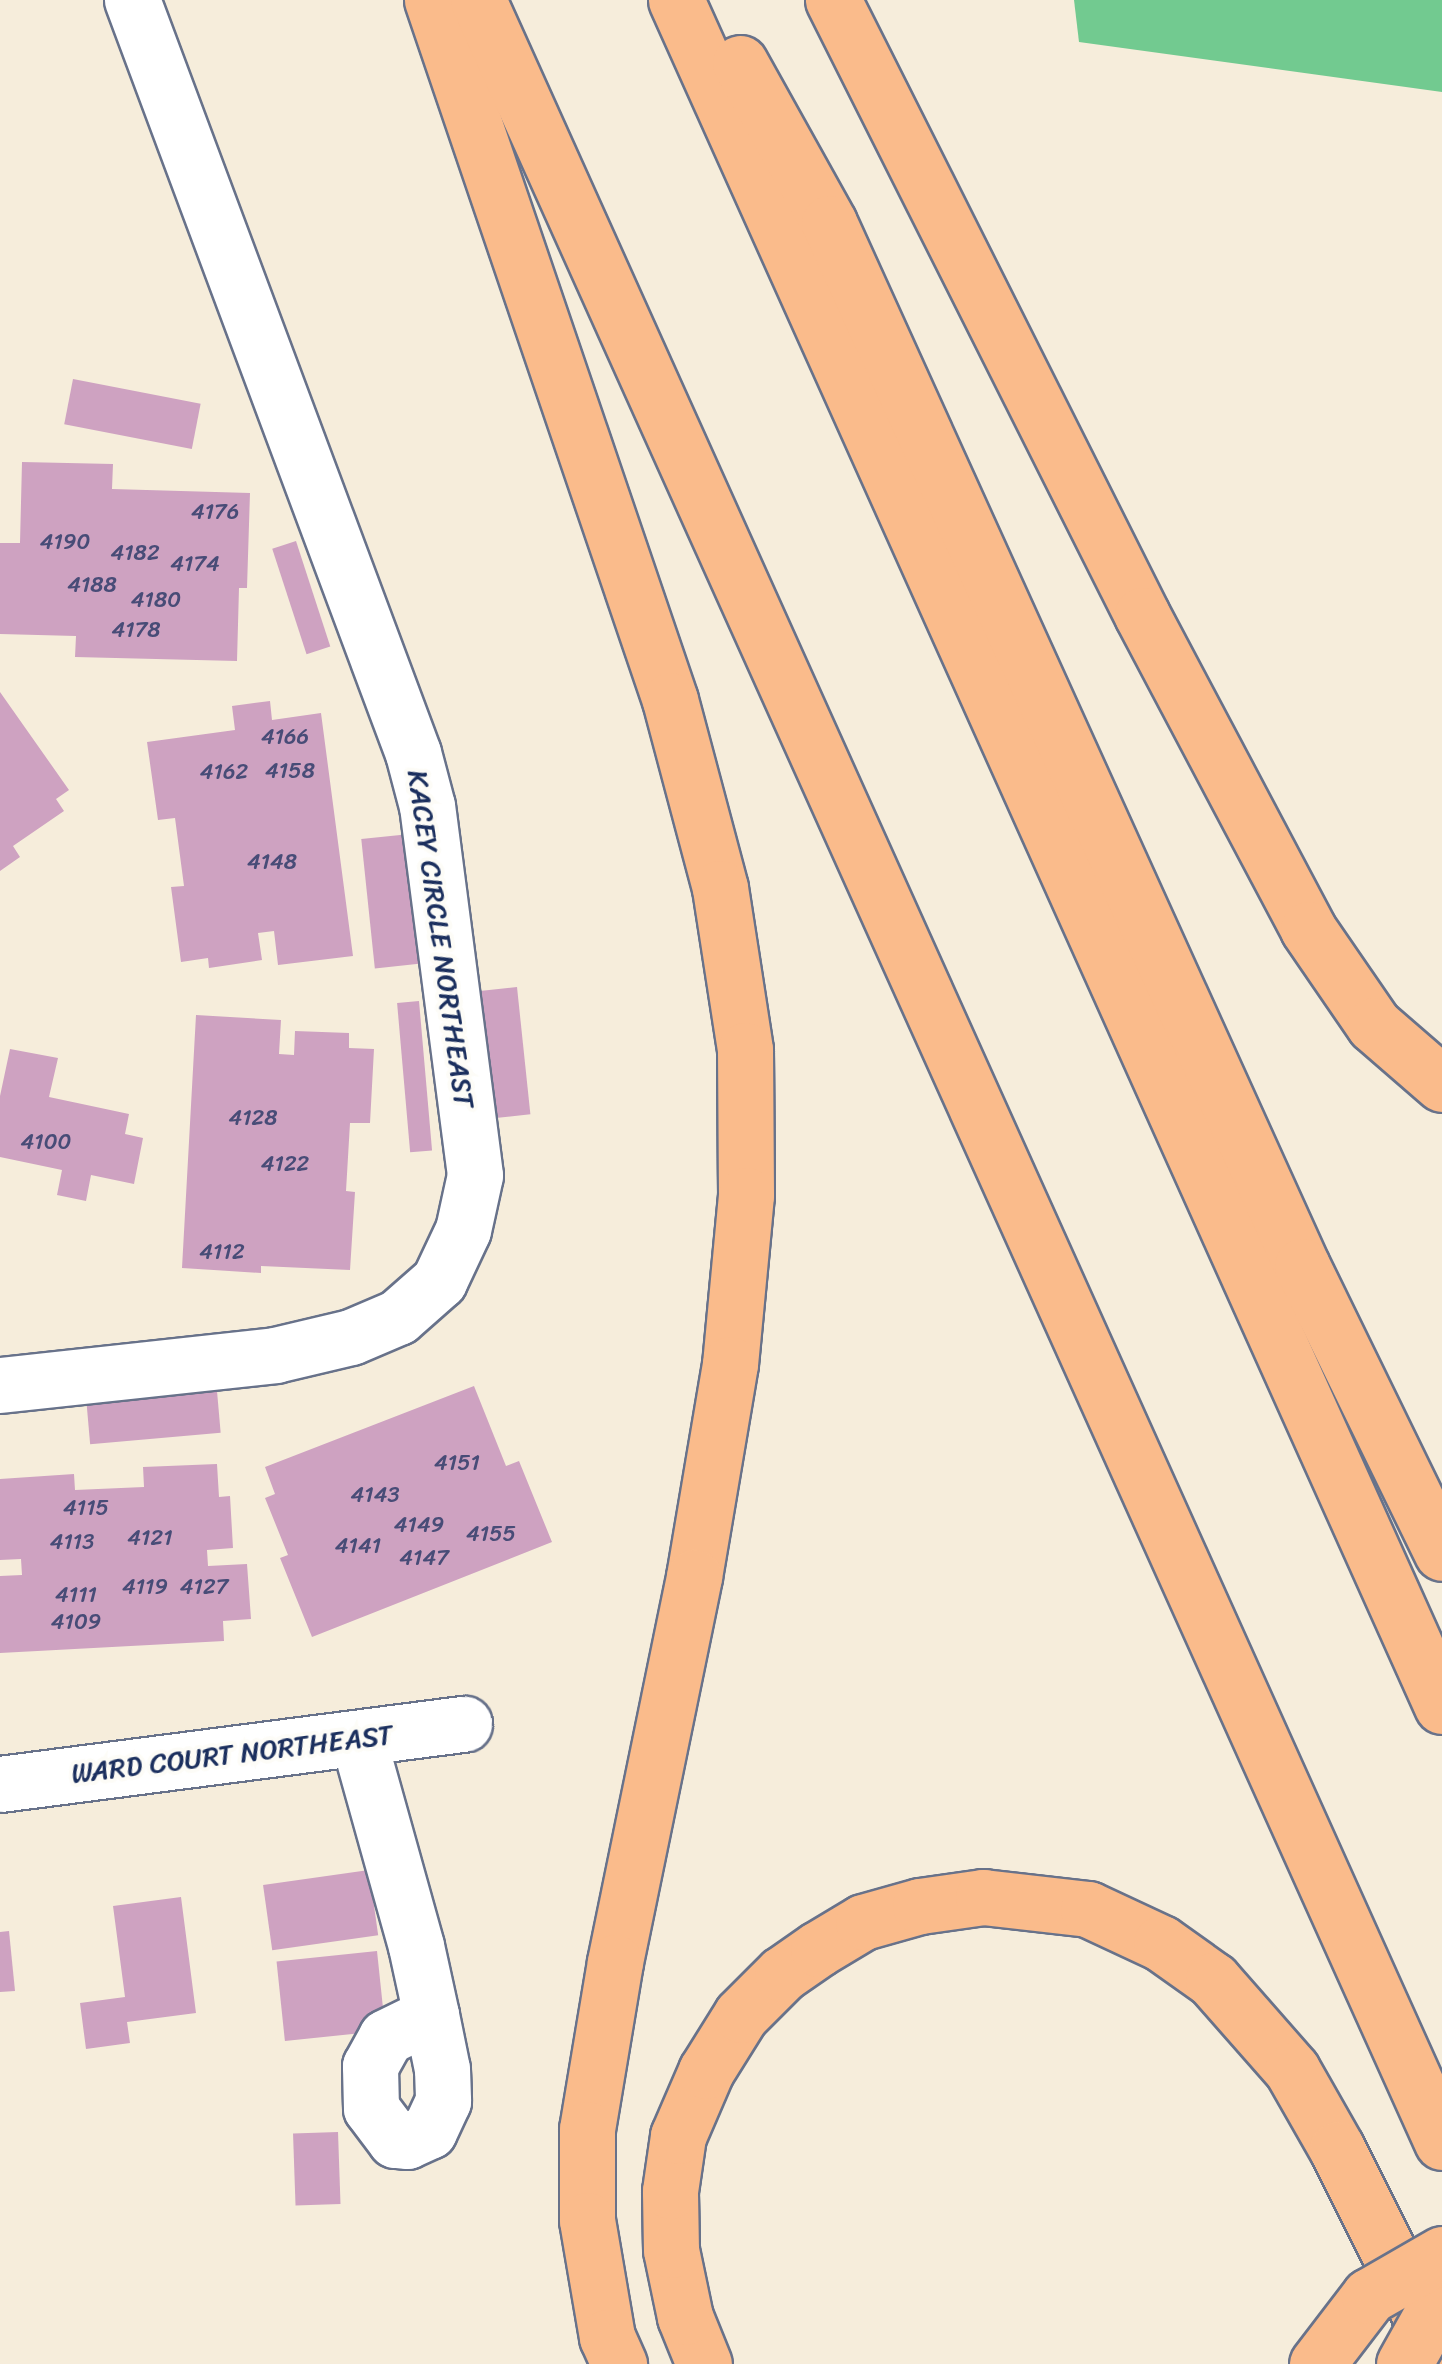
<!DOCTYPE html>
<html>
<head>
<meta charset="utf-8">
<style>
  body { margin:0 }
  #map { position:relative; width:1442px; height:2364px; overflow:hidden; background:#f6eddb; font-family:Sriracha,sans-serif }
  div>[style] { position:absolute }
  .green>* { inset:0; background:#72ca90 }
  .building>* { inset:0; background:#cea2c1; transform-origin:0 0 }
  .roads { filter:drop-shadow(2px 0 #68728a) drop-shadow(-2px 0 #68728a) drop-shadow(0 2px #68728a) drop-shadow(0 -2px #68728a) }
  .minor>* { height:55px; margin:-27.5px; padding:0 27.5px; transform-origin:27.5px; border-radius:27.5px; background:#fff }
  .highway>* { height:55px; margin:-27.5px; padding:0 27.5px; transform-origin:27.5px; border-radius:27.5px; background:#fabb8b }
  .bridges { filter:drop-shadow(2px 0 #68728a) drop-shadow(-2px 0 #68728a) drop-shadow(0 2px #68728a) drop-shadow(0 -2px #68728a) }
  .major-bridge>* { height:55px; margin:-27.5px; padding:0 27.5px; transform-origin:27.5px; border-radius:27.5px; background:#fabb8b }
  .highway-bridge>* { height:55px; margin:-27.5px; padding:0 27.5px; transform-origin:27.5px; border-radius:27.5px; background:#fabb8b }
  span { translate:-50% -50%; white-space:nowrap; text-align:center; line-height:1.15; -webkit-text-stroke:8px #fdfcf7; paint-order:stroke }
  .number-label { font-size:22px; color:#484c77 }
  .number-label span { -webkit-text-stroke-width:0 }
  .street-label { font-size:28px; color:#1b2f5e }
</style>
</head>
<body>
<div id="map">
  <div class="green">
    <div style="clip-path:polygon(1074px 0,1442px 0,1442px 92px,1079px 42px)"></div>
  </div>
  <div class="building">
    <div style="left:73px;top:379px;width:130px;height:46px;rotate:11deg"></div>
    <div style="clip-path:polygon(22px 462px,113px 464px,112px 489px,250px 493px,247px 588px,239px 588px,237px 661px,75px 657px,76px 636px,0 634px,0 543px,20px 543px)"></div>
    <div style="left:296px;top:541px;width:111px;height:25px;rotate:72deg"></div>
    <div style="clip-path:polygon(0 692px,69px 790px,56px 799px,64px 811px,13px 846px,20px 857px,0 871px)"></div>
    <div style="clip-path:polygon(270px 701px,272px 720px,321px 713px,353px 956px,278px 965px,274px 931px,258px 933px,262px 960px,209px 968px,208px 958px,181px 962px,171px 887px,184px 886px,175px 818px,158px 820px,147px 742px,235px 730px,232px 706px)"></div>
    <div style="left:410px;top:834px;width:130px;height:49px;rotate:84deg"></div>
    <div style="left:517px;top:987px;width:128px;height:42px;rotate:84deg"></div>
    <div style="left:419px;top:1001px;width:150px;height:22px;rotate:85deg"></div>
    <div style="clip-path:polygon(196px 1015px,281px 1020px,279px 1054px,294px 1055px,295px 1031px,349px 1033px,349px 1048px,374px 1049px,370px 1123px,350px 1123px,346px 1191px,355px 1192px,350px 1270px,261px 1266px,261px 1273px,182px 1268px)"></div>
    <div style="clip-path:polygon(10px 1049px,58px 1058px,49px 1097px,129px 1114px,125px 1134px,143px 1138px,134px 1184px,91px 1175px,86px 1201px,57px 1195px,62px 1170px,0 1157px,0 1096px)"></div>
    <div style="clip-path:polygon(474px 1386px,506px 1466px,519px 1461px,552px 1542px,312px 1637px,280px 1558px,288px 1555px,265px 1498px,275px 1494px,265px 1467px)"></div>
    <div style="left:217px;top:1391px;width:42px;height:131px;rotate:85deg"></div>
    <div style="clip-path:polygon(217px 1464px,219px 1497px,230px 1496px,233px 1548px,207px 1550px,208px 1566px,247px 1564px,251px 1619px,223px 1621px,224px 1641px,0 1653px,0 1576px,22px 1575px,21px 1559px,0 1560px,0 1479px,74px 1474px,75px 1490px,144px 1487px,143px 1467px)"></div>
    <div style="left:369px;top:1870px;width:66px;height:107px;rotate:82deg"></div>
    <div style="clip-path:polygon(181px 1897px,196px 2013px,127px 2022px,130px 2043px,86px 2049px,80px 2003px,125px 1997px,113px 1906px)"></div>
    <div style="clip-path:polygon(9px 1931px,15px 1991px,0 1992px,0 1932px)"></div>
    <div style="left:377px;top:1951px;width:80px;height:101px;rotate:84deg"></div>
    <div style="left:338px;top:2132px;width:72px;height:45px;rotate:88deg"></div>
  </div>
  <div class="roads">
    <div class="minor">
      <div style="left:0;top:1385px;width:277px;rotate:-6.2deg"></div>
      <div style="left:275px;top:1355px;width:78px;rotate:-13.3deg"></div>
      <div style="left:351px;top:1337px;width:51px;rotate:-23.1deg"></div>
      <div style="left:398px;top:1317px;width:55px;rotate:-41.3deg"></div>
      <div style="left:439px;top:1281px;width:56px;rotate:-64.8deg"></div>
      <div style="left:463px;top:1230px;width:56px;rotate:-77.7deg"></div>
      <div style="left:475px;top:1175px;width:372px;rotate:-97.4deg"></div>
      <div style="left:427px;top:806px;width:55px;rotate:-104.8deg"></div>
      <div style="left:413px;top:753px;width:804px;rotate:-110.46deg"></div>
      <div style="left:358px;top:1738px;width:216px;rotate:74.4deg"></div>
      <div style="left:416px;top:1946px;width:71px;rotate:77.7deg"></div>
      <div style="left:431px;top:2015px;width:55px;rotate:78.5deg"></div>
      <div style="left:442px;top:2069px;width:32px;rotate:88deg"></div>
      <div style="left:443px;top:2101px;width:33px;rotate:115deg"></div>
      <div style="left:429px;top:2131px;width:24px;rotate:156deg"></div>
      <div style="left:407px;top:2141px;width:12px;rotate:-175deg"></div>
      <div style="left:395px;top:2140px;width:40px;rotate:-127deg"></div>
      <div style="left:371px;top:2108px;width:42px;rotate:-91.4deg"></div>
      <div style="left:370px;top:2066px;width:33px;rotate:-61deg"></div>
      <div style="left:386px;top:2037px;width:50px;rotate:-26.1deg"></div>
      <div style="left:0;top:1784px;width:468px;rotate:-7.4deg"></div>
    </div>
    <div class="highway">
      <div style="left:432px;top:0;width:739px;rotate:71.22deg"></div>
      <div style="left:670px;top:700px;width:195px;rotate:75.1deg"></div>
      <div style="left:720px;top:888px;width:164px;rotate:81.2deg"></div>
      <div style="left:745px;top:1050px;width:145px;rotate:89.6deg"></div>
      <div style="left:746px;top:1195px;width:170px;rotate:95.4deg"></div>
      <div style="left:730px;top:1364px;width:216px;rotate:99.6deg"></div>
      <div style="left:694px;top:1577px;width:393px;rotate:101.6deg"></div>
      <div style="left:615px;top:1962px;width:169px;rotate:99.5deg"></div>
      <div style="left:587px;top:2129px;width:91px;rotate:90deg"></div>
      <div style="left:587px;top:2220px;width:119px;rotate:80.3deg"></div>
      <div style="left:607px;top:2337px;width:30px;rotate:66deg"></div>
      <div style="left:478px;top:0;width:2349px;rotate:65.77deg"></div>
      <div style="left:676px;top:0;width:1870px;rotate:65.82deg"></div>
      <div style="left:833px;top:0;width:688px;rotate:63.32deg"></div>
      <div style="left:1142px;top:615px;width:355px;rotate:62.1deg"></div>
      <div style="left:1308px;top:929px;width:116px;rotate:55.5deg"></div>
      <div style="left:1374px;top:1025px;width:90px;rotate:40.9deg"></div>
      <div style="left:740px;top:63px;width:183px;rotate:60.9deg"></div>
      <div style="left:829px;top:223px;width:1145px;rotate:65.61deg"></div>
      <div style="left:1302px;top:1266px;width:319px;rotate:64deg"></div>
      <div style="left:704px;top:2364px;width:51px;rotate:-112deg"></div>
      <div style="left:685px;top:2317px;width:68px;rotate:-101.8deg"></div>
      <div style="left:671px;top:2250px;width:59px;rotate:-91deg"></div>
      <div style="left:670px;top:2191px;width:56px;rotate:-81.7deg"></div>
      <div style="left:678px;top:2136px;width:71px;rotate:-66.7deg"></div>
      <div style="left:706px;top:2071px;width:66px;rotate:-58deg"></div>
      <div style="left:741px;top:2015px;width:58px;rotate:-45deg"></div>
      <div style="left:782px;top:1974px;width:44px;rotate:-34.8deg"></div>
      <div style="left:818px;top:1949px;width:52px;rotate:-31deg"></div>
      <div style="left:863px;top:1922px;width:59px;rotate:-15.7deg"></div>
      <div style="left:920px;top:1906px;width:64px;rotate:-8.1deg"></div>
      <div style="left:983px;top:1897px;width:106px;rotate:6.5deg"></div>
      <div style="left:1088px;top:1909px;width:81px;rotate:25deg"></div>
      <div style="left:1161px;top:1943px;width:64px;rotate:35.4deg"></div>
      <div style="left:1213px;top:1980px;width:120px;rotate:48.7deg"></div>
      <div style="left:1292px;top:2070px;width:91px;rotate:60.3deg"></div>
      <div style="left:1337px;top:2149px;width:236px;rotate:63.5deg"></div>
    </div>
  </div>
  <div class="bridges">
    <div class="major-bridge">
      <div style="left:1404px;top:2364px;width:78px;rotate:-60.8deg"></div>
    </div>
    <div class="highway-bridge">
      <div style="left:1317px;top:2364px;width:86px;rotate:-52.6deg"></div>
      <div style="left:1369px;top:2296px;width:84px;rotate:-29.9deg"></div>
    </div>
  </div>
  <div class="number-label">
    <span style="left:215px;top:512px">4176</span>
    <span style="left:65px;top:542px">4190</span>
    <span style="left:135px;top:553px">4182</span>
    <span style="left:195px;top:564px">4174</span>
    <span style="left:92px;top:585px">4188</span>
    <span style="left:156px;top:600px">4180</span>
    <span style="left:136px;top:630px">4178</span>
    <span style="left:285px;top:737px">4166</span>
    <span style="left:290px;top:771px">4158</span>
    <span style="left:224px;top:772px">4162</span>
    <span style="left:272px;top:862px">4148</span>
    <span style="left:253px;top:1118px">4128</span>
    <span style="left:46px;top:1142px">4100</span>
    <span style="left:285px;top:1164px">4122</span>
    <span style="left:222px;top:1252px">4112</span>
    <span style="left:457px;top:1463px">4151</span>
    <span style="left:375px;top:1495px">4143</span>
    <span style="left:86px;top:1508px">4115</span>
    <span style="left:419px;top:1525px">4149</span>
    <span style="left:491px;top:1534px">4155</span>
    <span style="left:150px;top:1538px">4121</span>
    <span style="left:72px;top:1542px">4113</span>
    <span style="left:358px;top:1546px">4141</span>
    <span style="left:424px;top:1558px">4147</span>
    <span style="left:145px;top:1587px">4119</span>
    <span style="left:204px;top:1587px">4127</span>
    <span style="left:76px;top:1595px">4111</span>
    <span style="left:76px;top:1622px">4109</span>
  </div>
  <div class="street-label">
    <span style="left:441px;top:939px;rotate:82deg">KACEY CIRCLE NORTHEAST</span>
    <span style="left:232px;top:1754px;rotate:-7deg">WARD COURT NORTHEAST</span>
  </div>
</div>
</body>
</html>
